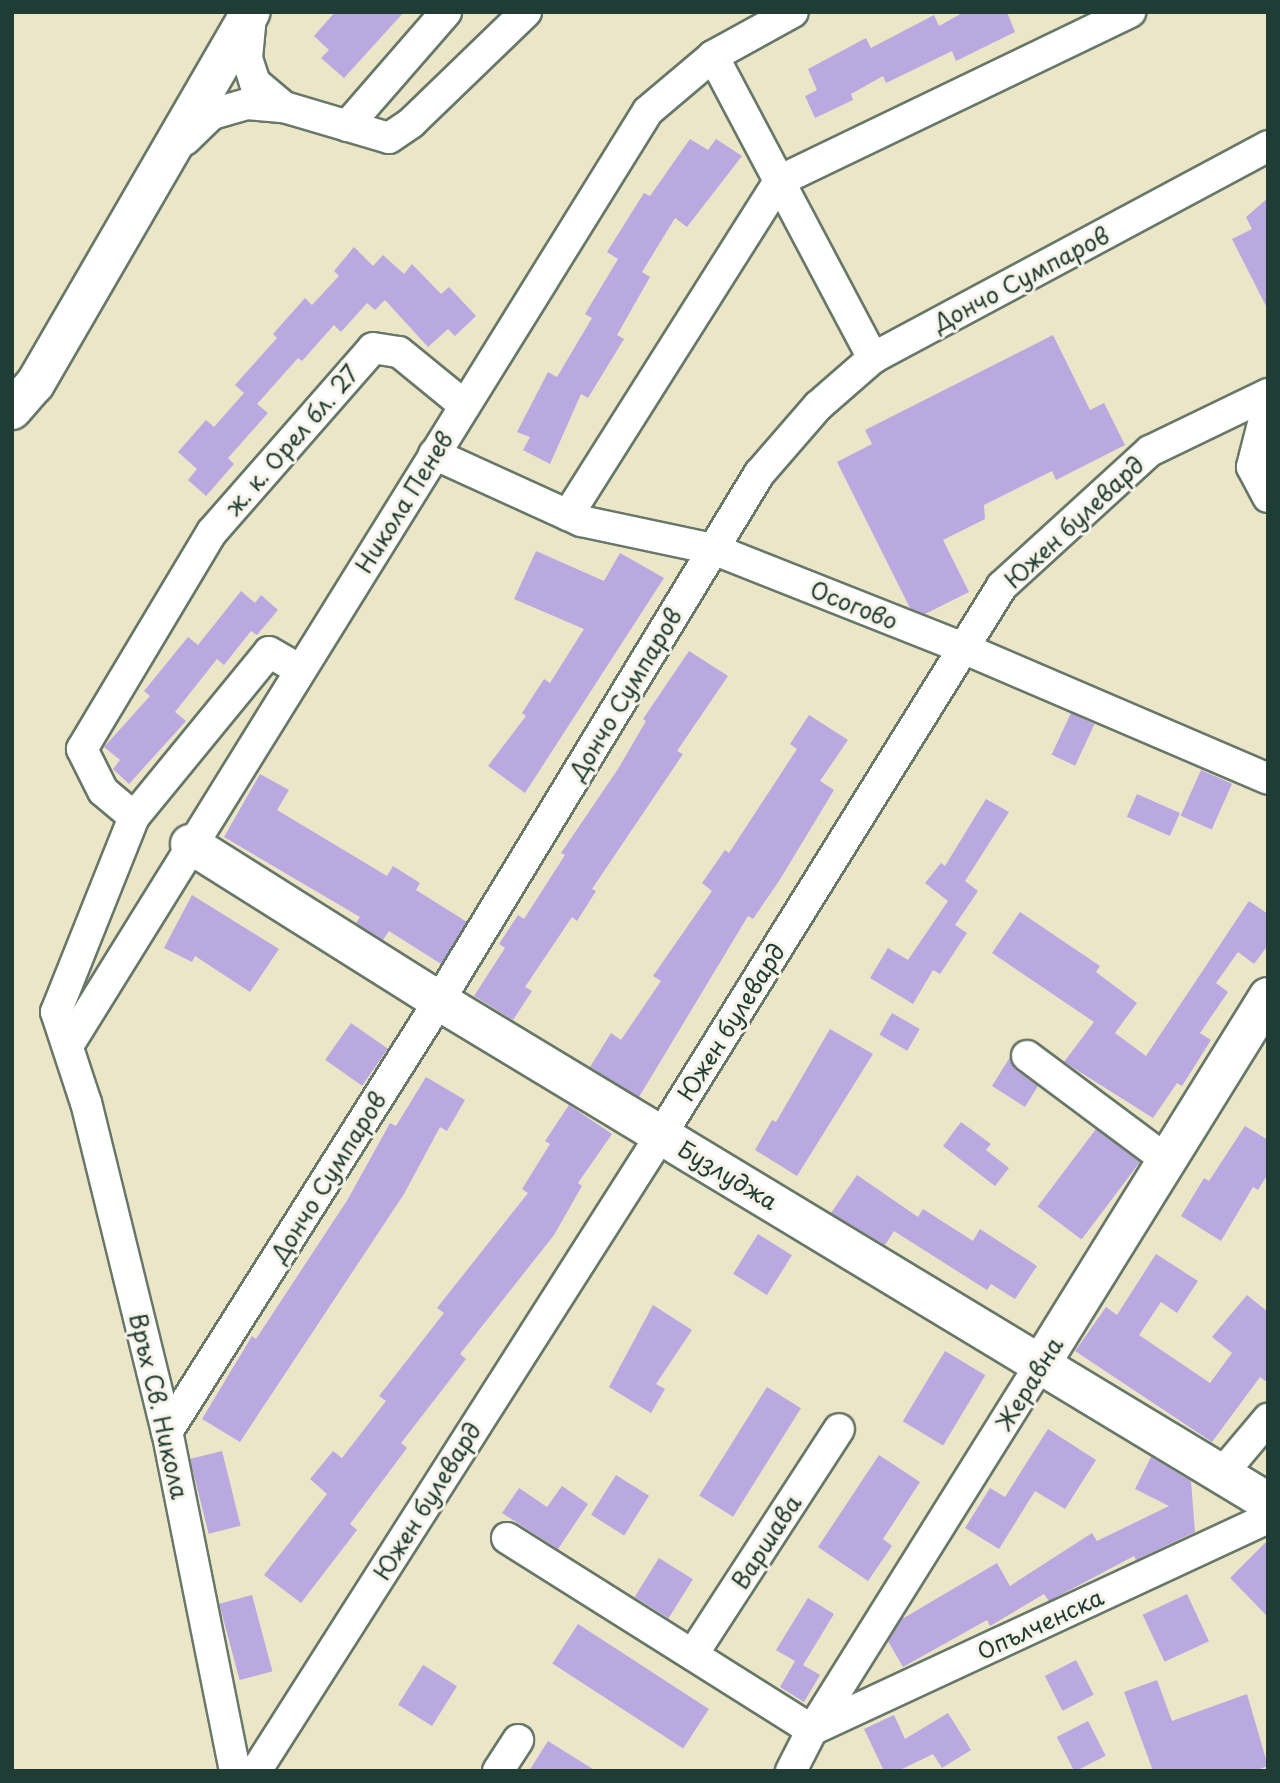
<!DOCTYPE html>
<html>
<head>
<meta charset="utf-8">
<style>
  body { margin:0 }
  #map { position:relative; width:1280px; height:1783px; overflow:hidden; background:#ece6c9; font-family:"Playpen Sans",sans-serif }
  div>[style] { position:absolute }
  .building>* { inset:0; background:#b9a9e0; transform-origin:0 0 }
  .roads { filter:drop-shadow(2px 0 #677868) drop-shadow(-2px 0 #677868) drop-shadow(0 2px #677868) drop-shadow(0 -2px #677868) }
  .street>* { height:30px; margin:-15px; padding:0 15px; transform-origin:15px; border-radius:15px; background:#fff }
  .secondary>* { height:38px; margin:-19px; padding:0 19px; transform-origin:19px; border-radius:19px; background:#fff }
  span { translate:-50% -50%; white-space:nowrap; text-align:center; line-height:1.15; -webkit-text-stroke:6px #f7f3e8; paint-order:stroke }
  .street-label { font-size:23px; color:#1f3d34 }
  .frame { position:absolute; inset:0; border:14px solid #1f3d34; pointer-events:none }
</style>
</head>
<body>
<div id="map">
  <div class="building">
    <div style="clip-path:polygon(335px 12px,404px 12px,344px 78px,321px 58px,329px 50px,314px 36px)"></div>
    <div style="clip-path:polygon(964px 12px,1007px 12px,1015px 32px,956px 61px,952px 51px,886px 83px,883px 76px,851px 94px,853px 100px,815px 118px,805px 96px,817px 90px,808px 69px,866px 38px,871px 48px,934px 15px,939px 26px)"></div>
    <div style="clip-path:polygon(690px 139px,708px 150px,716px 139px,742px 156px,687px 227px,675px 218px,642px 272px,650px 277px,617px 335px,624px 339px,588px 398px,581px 394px,550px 464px,523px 450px,530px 437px,517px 432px,548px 372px,557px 377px,592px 318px,585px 314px,618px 259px,607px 252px,644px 193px,650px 196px)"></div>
    <div style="clip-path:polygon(1268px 198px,1268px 310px,1232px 239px,1252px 229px,1246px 217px)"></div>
    <div style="clip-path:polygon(354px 247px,373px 266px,383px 255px,404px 274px,412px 264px,441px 294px,449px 287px,476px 316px,455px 336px,448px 329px,428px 347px,385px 300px,375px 310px,367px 303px,341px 332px,334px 325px,302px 361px,298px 358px,257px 404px,268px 413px,228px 458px,234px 464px,206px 496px,188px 480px,197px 469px,178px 452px,206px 420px,214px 427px,244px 393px,235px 385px,277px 338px,273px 334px,305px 298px,312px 305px,339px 276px,334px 271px)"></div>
    <div style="clip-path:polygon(1053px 335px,1090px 410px,1104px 403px,1125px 445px,1056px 480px,1052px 471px,984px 505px,985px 519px,943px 540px,969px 592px,925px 614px,910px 608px,837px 462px,872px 444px,865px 430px)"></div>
    <div style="clip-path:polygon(536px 551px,604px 581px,620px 553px,664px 578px,525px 793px,488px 766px,526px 716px,522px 713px,544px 679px,550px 683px,584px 629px,514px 599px)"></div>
    <div style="clip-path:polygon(241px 591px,255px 603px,261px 595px,278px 610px,257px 635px,251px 631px,224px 665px,217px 659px,175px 712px,186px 721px,129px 784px,113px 769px,120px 760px,104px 747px,150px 696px,144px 691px,188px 637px,198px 645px)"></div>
    <div style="clip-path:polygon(689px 651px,728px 676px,677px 751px,683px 754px,592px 889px,596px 891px,577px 921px,572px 917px,525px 987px,532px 991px,513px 1020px,474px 996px,505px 948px,499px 944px,518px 915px,524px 919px,565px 855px,561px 853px,618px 769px,646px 721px,643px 719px)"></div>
    <div style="left:1071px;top:713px;width:26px;height:46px;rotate:25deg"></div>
    <div style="clip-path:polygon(809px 715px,848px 740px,820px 781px,834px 790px,779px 881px,753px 919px,748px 916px,639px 1097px,590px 1067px,611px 1033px,621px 1040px,661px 981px,653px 976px,712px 891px,702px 883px,725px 850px,729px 853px,797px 749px,790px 744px)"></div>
    <div style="left:1201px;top:770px;width:34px;height:50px;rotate:24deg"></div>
    <div style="clip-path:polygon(260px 774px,289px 790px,277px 810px,387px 876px,393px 866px,420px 883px,416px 890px,467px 922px,441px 964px,389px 931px,383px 940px,356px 923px,360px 917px,224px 837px)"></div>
    <div style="left:1137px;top:794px;width:47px;height:25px;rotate:24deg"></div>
    <div style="clip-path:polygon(986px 799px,1009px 812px,965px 881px,978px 891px,955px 925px,967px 933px,940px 974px,933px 970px,913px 1004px,870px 978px,888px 948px,908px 960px,948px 901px,925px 883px,941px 863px,945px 866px)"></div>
    <div style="clip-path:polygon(192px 895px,279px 949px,250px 992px,195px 956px,192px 962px,164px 948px)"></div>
    <div style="clip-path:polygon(1249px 901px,1268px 914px,1268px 945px,1254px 964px,1238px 952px,1216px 983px,1228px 992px,1200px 1033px,1211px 1040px,1182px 1086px,1177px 1083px,1153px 1118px,1064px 1062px,1094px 1022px,992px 953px,1020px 912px,1100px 966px,1096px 972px,1137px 1003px,1115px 1033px,1146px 1056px)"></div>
    <div style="left:892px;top:1013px;width:32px;height:25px;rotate:30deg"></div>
    <div style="left:351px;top:1023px;width:45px;height:45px;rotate:35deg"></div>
    <div style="clip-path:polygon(830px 1029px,873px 1054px,797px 1176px,755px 1150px,772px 1120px,776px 1122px)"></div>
    <div style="clip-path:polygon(1010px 1057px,1016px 1070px,1038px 1086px,1025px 1107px,992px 1086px)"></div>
    <div style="clip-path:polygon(426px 1077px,465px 1100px,447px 1131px,440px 1127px,404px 1194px,240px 1442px,202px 1419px,252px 1336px,256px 1339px,348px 1199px,390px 1123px,396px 1126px)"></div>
    <div style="clip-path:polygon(569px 1105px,612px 1134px,578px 1183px,582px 1186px,554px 1235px,460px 1354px,466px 1359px,401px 1443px,407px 1448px,350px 1524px,357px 1530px,301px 1603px,264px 1575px,327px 1494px,310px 1479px,333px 1451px,342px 1458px,386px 1401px,379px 1396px,444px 1313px,437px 1308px,528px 1193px,522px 1189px,550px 1144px,545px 1141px)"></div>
    <div style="clip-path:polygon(961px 1122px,991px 1144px,986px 1150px,1009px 1168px,995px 1186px,943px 1146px)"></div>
    <div style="clip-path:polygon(1245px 1126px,1268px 1140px,1268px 1174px,1258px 1190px,1253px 1187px,1221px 1241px,1181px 1216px,1204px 1178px,1209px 1181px)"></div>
    <div style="left:1096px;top:1129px;width:55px;height:97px;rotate:37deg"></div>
    <div style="clip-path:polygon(857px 1175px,918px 1217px,923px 1209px,973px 1241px,980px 1229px,1037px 1266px,1015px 1299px,991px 1284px,987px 1290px,894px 1231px,885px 1245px,831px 1213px)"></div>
    <div style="left:758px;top:1234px;width:40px;height:47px;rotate:32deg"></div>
    <div style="clip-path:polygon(1156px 1254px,1198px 1281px,1177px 1313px,1161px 1302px,1139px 1335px,1210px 1383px,1232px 1353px,1212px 1337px,1247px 1295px,1268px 1312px,1268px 1383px,1260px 1377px,1212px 1442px,1075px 1351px,1106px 1307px,1117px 1315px)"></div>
    <div style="clip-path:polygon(653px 1305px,692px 1330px,656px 1384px,665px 1389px,651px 1413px,609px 1387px)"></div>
    <div style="left:945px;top:1351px;width:47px;height:82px;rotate:31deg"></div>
    <div style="left:767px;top:1387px;width:40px;height:128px;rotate:32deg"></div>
    <div style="clip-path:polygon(1048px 1429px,1096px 1460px,1065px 1509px,1035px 1491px,999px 1549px,965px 1528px,990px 1488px,1005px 1497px)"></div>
    <div style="left:222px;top:1451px;width:77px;height:33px;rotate:76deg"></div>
    <div style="clip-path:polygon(879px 1455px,920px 1482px,883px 1539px,892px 1546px,868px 1581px,818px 1547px)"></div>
    <div style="clip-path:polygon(1151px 1457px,1191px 1481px,1195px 1532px,1136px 1560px,1134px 1556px,1049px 1601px,1044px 1594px,990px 1626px,987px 1620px,903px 1667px,888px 1641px,902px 1619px,997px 1563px,1010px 1586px,1092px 1533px,1097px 1541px,1169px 1506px,1135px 1489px)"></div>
    <div style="left:616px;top:1475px;width:39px;height:47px;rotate:32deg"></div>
    <div style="clip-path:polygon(562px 1486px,588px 1504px,558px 1549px,502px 1513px,519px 1488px,547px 1507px)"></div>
    <div style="clip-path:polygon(1268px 1540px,1268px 1617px,1230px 1578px)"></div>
    <div style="left:659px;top:1558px;width:40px;height:46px;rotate:32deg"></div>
    <div style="left:1187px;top:1594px;width:52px;height:49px;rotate:65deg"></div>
    <div style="left:252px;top:1595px;width:79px;height:34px;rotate:75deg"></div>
    <div style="clip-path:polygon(808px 1598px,834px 1614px,803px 1665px,820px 1675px,804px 1702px,780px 1687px,795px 1661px,776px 1650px)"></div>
    <div style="left:578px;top:1624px;width:156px;height:47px;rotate:33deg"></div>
    <div style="left:1076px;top:1660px;width:39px;height:35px;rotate:63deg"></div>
    <div style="left:423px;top:1665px;width:40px;height:47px;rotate:32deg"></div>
    <div style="clip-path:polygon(1157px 1680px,1172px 1721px,1247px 1694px,1268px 1766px,1254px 1771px,1153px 1771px,1124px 1692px)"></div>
    <div style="clip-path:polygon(948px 1713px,971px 1750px,942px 1768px,933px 1754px,898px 1771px,884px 1771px,864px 1729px,894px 1715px,905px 1739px)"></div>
    <div style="left:1088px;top:1721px;width:39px;height:35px;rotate:63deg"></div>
    <div style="clip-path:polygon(548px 1741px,596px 1771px,529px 1771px)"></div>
  </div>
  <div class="roads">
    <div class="street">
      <div style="left:713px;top:56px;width:342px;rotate:62.1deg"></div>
      <div style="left:284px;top:107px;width:109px;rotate:16.4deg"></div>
      <div style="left:389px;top:138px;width:27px;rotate:-34deg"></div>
      <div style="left:411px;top:123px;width:160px;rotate:-44deg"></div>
      <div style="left:347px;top:126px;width:151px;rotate:-49deg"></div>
      <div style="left:185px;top:140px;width:37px;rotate:-44deg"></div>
      <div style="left:212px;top:114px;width:36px;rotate:-16deg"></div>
      <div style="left:247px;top:104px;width:37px;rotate:5deg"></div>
      <div style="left:284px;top:107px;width:38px;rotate:-140deg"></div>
      <div style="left:255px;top:83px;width:26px;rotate:-108deg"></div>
      <div style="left:247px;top:58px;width:42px;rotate:-84.6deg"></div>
      <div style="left:1268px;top:404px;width:65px;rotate:104.3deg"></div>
      <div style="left:1252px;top:467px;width:34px;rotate:62deg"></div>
      <div style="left:434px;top:454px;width:162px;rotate:24.5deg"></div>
      <div style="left:581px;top:521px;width:135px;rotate:12deg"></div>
      <div style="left:713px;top:549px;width:269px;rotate:21.6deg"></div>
      <div style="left:963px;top:648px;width:332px;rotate:23.2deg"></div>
      <div style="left:568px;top:515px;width:395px;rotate:-57.7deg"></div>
      <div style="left:779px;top:181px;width:390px;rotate:-25.7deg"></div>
      <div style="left:134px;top:817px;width:40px;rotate:-140deg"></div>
      <div style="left:103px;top:791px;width:47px;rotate:-116.6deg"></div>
      <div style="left:82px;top:749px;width:253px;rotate:-59.1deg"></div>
      <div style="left:212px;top:532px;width:244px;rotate:-48.8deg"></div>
      <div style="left:373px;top:348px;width:26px;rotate:9deg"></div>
      <div style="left:399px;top:352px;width:84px;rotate:39.2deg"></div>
      <div style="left:69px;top:1044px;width:1098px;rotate:-58.18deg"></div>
      <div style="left:648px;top:111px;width:85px;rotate:-40.2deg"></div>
      <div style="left:713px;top:56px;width:91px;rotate:-28.8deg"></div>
      <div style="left:1027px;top:1056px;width:177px;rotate:36.7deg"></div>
      <div style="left:167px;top:1432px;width:510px;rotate:-57.74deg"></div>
      <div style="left:439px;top:1001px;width:617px;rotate:-58.73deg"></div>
      <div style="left:759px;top:474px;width:90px;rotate:-49.1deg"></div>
      <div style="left:818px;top:406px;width:73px;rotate:-41.1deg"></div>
      <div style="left:873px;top:358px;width:448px;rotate:-28.2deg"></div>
      <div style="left:1220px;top:1476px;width:75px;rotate:-49.9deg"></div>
      <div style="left:507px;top:1538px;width:360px;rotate:32.2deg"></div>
      <div style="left:812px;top:1730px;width:503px;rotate:-24.93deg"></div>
      <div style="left:693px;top:1654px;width:268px;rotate:-57deg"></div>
      <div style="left:235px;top:1771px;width:346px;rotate:-101.3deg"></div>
      <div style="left:167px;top:1432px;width:339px;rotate:-103.8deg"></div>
      <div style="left:86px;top:1103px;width:96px;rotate:-108.2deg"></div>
      <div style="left:56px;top:1012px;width:210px;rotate:-68.2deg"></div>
      <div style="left:134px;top:817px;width:213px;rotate:-50.7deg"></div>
      <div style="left:269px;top:652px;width:34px;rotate:30deg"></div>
      <div style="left:256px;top:1771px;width:754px;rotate:-57.51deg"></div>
      <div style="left:661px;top:1135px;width:646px;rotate:-58.15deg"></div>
      <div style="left:1002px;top:586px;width:200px;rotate:-42.4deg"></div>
      <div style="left:1150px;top:451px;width:131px;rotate:-25.8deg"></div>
      <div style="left:498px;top:1771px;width:37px;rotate:-57deg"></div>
      <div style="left:791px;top:1771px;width:46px;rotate:-62.9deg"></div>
      <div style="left:812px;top:1730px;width:430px;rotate:-58deg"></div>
    </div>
    <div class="secondary">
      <div style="left:12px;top:410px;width:35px;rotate:-49deg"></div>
      <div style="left:35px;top:384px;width:430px;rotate:-59.9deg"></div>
      <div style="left:190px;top:844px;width:294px;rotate:32.2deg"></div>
      <div style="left:439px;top:1001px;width:969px;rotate:31.15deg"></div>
      <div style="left:1040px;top:1365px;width:433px;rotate:-58.2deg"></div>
    </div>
  </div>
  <div class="street-label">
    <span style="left:1021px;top:279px;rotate:-28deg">Дончо Сумпаров</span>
    <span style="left:292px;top:440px;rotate:-49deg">ж. к. Орел бл. 27</span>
    <span style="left:404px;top:502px;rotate:-58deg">Никола Пенев</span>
    <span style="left:1074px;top:522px;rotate:-43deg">Южен булевард</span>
    <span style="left:854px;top:605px;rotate:22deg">Осогово</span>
    <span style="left:625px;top:694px;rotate:-59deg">Дончо Сумпаров</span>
    <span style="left:731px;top:1022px;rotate:-58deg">Южен булевард</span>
    <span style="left:728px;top:1175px;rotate:31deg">Бузлуджа</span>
    <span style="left:328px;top:1177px;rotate:-58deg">Дончо Сумпаров</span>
    <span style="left:1029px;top:1384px;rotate:-58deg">Жеравна</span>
    <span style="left:159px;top:1406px;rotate:77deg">Връх Св. Никола</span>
    <span style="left:427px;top:1501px;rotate:-58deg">Южен булевард</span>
    <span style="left:766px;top:1542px;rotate:-57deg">Варшава</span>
    <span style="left:1040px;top:1624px;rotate:-25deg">Опълченска</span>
  </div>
  <div class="frame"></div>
</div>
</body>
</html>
